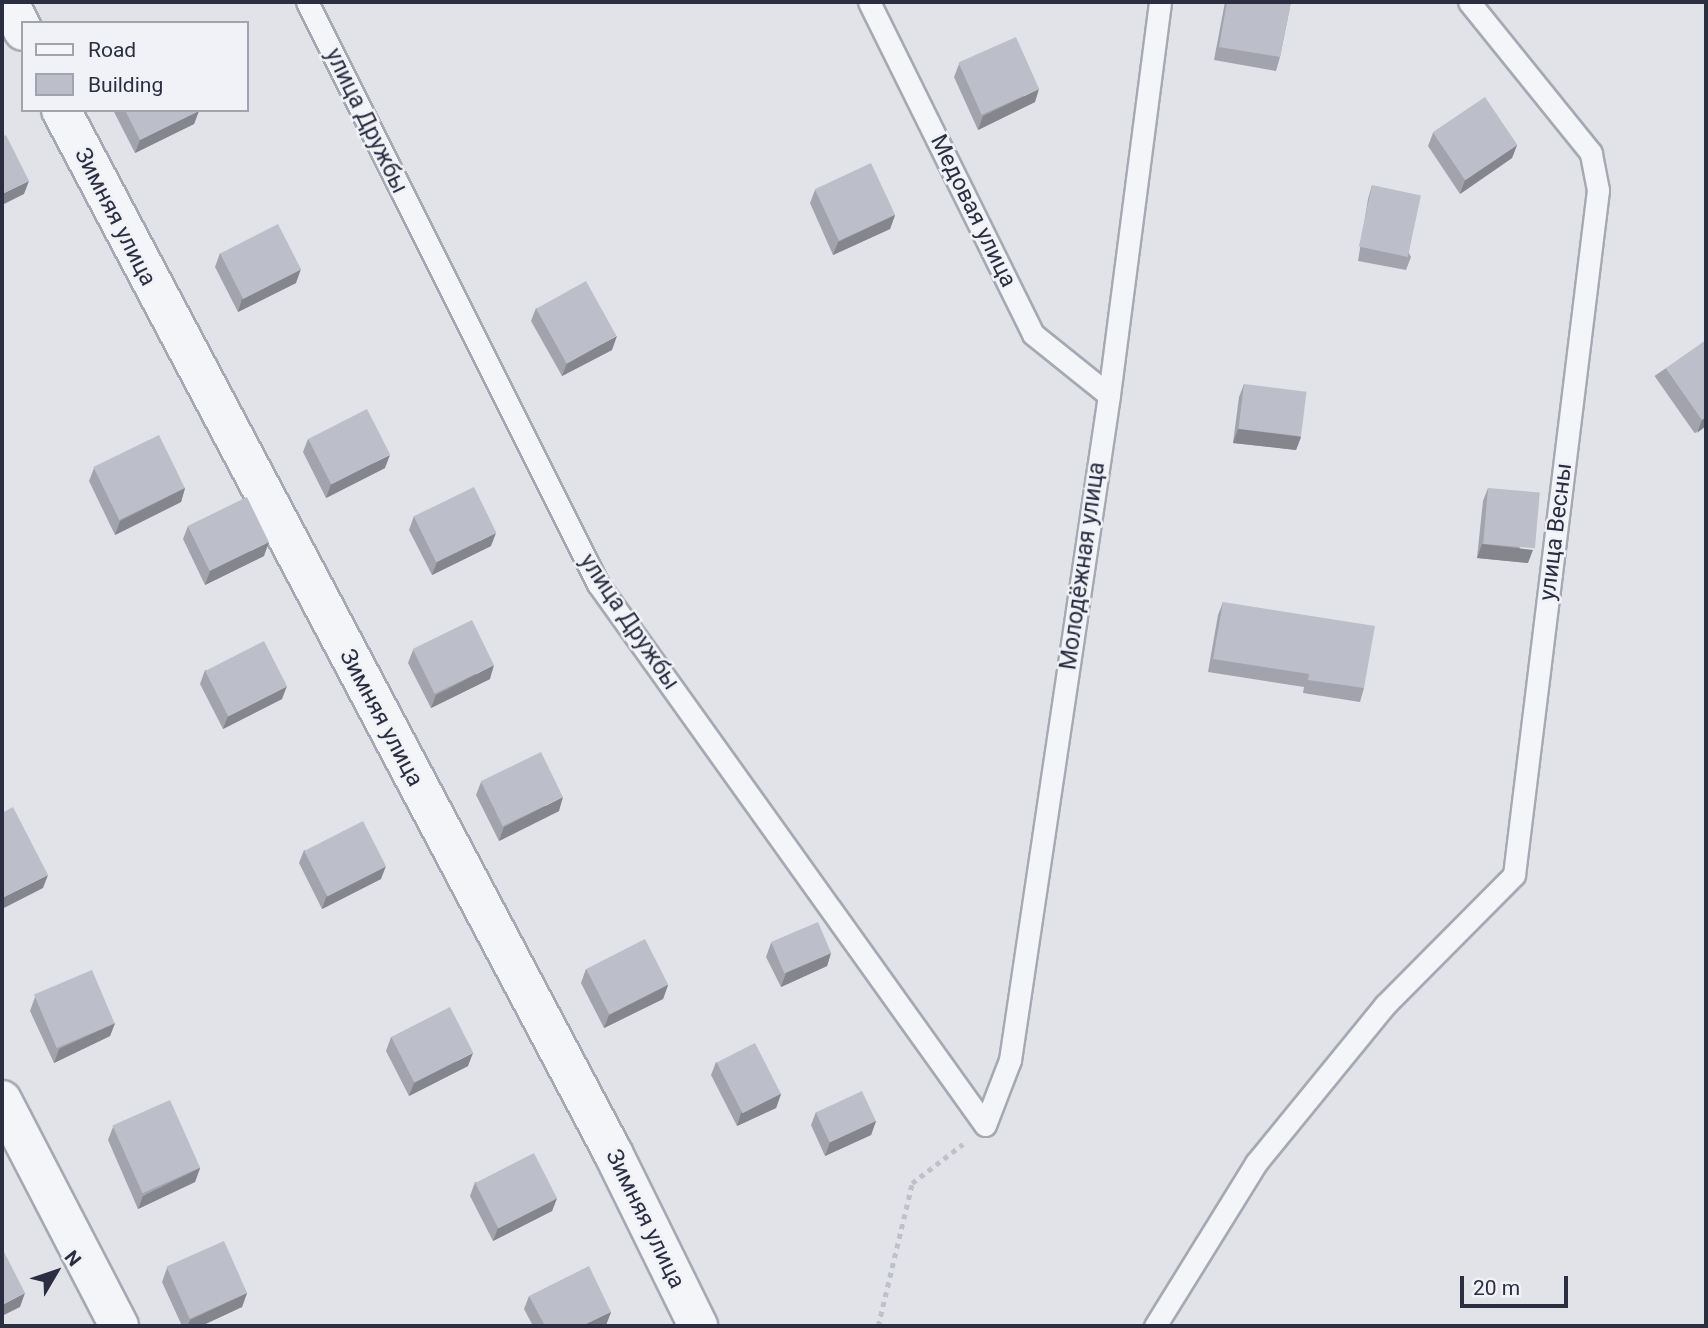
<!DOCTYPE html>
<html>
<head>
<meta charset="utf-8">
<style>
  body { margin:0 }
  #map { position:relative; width:1708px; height:1328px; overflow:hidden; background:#e1e3e9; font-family:Roboto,sans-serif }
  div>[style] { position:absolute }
  .path>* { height:4.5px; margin-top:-2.25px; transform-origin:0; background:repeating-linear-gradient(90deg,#bfc1c8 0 5px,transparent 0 10px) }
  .roads { filter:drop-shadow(2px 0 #a6a9b3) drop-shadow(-2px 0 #a6a9b3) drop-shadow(0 2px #a6a9b3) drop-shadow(0 -2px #a6a9b3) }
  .service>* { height:21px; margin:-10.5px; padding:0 10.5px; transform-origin:10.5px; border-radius:10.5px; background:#f4f5f8 }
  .minor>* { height:38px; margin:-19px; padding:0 19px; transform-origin:19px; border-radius:19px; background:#f4f5f8 }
  .wall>* { inset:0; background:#a2a3ad; transform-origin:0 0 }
  .shaded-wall>* { inset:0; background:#84858d }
  .building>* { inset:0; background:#bcbec9; transform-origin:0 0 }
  span { translate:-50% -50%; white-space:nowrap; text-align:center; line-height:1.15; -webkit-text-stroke:5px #f1f2f7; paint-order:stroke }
  .street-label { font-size:23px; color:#2a2e41 }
  .frame { position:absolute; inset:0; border:4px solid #2a2e41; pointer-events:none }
  .legend { position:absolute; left:21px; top:21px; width:228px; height:91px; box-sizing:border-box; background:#f1f2f7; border:2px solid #a1a4ae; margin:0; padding:9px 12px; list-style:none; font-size:21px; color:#2a2e41 }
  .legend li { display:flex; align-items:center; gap:14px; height:35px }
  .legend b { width:35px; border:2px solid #a1a4ae }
  .north { position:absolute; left:21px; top:1237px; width:70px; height:70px; -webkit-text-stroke:5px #f1f2f7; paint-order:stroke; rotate:51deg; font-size:19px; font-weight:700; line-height:28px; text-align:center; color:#2a2e41 }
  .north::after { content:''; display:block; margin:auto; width:24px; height:32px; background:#2a2e41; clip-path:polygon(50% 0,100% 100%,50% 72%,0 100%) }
  .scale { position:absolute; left:1460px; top:1276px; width:108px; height:32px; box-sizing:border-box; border:4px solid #2a2e41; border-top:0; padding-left:9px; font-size:21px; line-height:24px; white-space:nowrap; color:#2a2e41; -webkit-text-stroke:5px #f1f2f7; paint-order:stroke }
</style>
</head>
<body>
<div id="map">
  <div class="path">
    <div style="left:878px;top:1326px;width:147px;rotate:-76.6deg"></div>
    <div style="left:912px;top:1183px;width:64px;rotate:-37.4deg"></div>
  </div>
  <div class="roads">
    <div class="service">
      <div style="left:307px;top:2px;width:651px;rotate:63.43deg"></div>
      <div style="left:598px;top:584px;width:665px;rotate:54.42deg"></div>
      <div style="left:869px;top:2px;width:370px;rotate:63.7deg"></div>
      <div style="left:1033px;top:334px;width:97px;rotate:38.8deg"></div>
      <div style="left:985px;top:1125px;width:70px;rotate:-69deg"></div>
      <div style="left:1010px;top:1060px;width:672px;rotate:-81.53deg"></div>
      <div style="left:1109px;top:395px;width:396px;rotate:-82.6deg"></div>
      <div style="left:1155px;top:1326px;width:192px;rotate:-58.2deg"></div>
      <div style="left:1256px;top:1163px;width:204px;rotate:-50.8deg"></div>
      <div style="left:1385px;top:1005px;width:183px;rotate:-45.2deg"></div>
      <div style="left:1514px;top:875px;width:690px;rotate:-83.01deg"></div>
      <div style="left:1598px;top:190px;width:38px;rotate:-101deg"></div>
      <div style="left:1591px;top:153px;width:194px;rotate:-128.9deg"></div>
    </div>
    <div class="minor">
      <div style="left:9px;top:2px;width:32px;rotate:64deg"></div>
      <div style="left:61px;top:110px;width:1180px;rotate:62.11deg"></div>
      <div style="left:613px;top:1153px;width:193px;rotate:63.8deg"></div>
      <div style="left:2px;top:1100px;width:254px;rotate:62.6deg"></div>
    </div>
  </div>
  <div class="wall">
    <div style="clip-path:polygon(1225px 2px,1291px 2px,1280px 57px,1276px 71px,1214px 60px)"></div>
    <div style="clip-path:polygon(959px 64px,1035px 102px,978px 130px,954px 77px)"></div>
    <div style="clip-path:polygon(113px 110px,199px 110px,194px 124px,135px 153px)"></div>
    <div style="clip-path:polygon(1433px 133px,1517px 145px,1512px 158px,1460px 194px,1428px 146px)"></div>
    <div style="clip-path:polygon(1372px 185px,1411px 257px,1406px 270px,1358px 261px,1368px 199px)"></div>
    <div style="clip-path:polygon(815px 190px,895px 215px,890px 229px,833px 255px,810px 203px)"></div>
    <div style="clip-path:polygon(220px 253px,296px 283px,238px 312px,215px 267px)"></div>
    <div style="clip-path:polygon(536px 308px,612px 350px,562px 376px,531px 321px)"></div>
    <div style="left:1666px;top:368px;width:70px;height:14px;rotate:55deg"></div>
    <div style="clip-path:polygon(1244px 384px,1301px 437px,1296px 450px,1233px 443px,1239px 397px)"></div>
    <div style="clip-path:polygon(308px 439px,385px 468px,326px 498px,303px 452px)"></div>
    <div style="clip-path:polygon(94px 468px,185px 488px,181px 502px,115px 535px,89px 481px)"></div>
    <div style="clip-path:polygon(1488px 488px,1528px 563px,1477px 558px,1483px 501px)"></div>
    <div style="clip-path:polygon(414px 516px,491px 546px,432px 575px,409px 530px)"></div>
    <div style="clip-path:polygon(188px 526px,264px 556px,205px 585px,183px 539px)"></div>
    <div style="clip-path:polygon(1223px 602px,1364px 688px,1360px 702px,1303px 693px,1304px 687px,1208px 672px,1218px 615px)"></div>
    <div style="clip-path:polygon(413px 650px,490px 679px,431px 708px,408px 663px)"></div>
    <div style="clip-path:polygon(205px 670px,282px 699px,223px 729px,200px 684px)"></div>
    <div style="clip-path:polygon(481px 782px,559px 811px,499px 841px,476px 795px)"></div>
    <div style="clip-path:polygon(304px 850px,381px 879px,322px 909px,299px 863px)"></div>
    <div style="clip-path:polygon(771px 943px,831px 953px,827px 966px,781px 987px,766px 957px)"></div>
    <div style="clip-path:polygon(586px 969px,668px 985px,663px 999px,604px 1028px,581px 983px)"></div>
    <div style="clip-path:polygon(35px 997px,115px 1023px,110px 1036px,54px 1063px,30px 1011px)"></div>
    <div style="clip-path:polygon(391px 1037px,468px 1066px,409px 1096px,386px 1051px)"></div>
    <div style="clip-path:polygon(716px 1062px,781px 1094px,776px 1108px,737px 1126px,711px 1075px)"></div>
    <div style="clip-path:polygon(816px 1112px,876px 1121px,871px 1135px,825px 1156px,811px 1125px)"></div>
    <div style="clip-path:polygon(113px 1127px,200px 1168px,195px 1182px,138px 1209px,108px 1140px)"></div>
    <div style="clip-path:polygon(475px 1182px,557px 1198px,552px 1211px,493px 1241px,470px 1196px)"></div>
    <div style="clip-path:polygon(167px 1268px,247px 1293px,242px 1307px,201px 1326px,182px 1326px,162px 1282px)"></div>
    <div style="clip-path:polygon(529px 1296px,611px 1312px,606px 1325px,604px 1326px,533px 1326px,524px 1309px)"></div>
  </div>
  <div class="shaded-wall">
    <div style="clip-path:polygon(1039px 89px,1035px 102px,978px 130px,983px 116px)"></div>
    <div style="clip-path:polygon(199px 111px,194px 124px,135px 153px,140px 140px)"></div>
    <div style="clip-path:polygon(1517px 145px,1512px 158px,1460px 194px,1465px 180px)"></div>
    <div style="clip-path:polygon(29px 181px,24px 194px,2px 205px,2px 194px)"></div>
    <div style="clip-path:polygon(895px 215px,890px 229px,833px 255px,838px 242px)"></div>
    <div style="clip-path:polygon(301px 269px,296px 283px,238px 312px,242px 299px)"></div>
    <div style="clip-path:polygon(617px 336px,612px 350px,562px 376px,567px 363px)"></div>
    <div style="clip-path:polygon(1706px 416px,1706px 426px,1697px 433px,1702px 420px)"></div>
    <div style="clip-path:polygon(1238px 429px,1301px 437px,1296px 450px,1233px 443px)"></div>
    <div style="clip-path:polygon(390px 455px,385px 468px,326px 498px,331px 484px)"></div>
    <div style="clip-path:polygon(185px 488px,181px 502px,115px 535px,120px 521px)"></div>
    <div style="clip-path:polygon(496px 533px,491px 546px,432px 575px,437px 562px)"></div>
    <div style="clip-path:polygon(269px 542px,264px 556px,205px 585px,210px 571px)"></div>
    <div style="clip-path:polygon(1482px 544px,1533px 550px,1528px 563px,1477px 558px)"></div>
    <div style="clip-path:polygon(494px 665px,490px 679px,431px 708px,436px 695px)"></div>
    <div style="clip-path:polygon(287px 686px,282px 699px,223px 729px,228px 716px)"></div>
    <div style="clip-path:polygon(563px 797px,559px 811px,499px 841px,504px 827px)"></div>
    <div style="clip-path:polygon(386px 866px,381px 879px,322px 909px,327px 895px)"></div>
    <div style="clip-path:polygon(48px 875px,43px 888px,2px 909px,2px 898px)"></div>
    <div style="clip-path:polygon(831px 953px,827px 966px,781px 987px,786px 973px)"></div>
    <div style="clip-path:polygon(668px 985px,663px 999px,604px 1028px,609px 1015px)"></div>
    <div style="clip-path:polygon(115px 1023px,110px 1036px,54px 1063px,59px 1049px)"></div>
    <div style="clip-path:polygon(473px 1053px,468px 1066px,409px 1096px,414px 1083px)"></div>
    <div style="clip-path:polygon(781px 1094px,776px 1108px,737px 1126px,741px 1113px)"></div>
    <div style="clip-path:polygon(876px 1121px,871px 1135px,825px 1156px,830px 1142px)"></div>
    <div style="clip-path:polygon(200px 1168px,195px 1182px,138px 1209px,143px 1196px)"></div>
    <div style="clip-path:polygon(557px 1198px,552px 1211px,493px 1241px,498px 1228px)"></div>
    <div style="clip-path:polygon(25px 1293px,20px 1307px,2px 1316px,2px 1305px)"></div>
    <div style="clip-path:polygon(247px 1293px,242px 1307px,201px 1326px,188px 1326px,190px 1320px)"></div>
    <div style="clip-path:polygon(611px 1312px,606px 1325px,604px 1326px,582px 1326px)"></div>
  </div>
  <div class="building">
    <div style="clip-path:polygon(1227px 2px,1291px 2px,1280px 57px,1219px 47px)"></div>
    <div style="left:1016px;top:37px;width:57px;height:63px;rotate:66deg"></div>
    <div style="left:1485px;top:97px;width:58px;height:63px;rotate:56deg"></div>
    <div style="clip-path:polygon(125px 110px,199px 110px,199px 111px,140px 140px)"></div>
    <div style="clip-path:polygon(6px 135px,29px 181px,2px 194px,2px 137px)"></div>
    <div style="left:871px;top:163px;width:57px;height:62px;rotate:65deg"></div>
    <div style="left:1372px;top:185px;width:50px;height:63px;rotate:12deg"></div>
    <div style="left:278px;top:224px;width:51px;height:65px;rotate:63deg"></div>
    <div style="left:586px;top:281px;width:63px;height:57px;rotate:61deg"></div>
    <div style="clip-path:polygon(1706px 340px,1706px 416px,1702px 420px,1666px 368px)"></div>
    <div style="left:1244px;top:384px;width:63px;height:45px;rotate:7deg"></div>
    <div style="left:367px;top:409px;width:51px;height:66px;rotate:63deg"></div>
    <div style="left:159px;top:435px;width:59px;height:73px;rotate:64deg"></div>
    <div style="left:474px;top:487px;width:51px;height:67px;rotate:64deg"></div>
    <div style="left:1488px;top:488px;width:52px;height:56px;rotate:5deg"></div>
    <div style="left:247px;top:497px;width:50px;height:66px;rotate:64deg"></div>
    <div style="clip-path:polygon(1223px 602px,1375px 626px,1364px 688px,1308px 680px,1309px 674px,1213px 659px)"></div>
    <div style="left:472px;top:620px;width:50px;height:66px;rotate:64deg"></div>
    <div style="left:264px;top:641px;width:51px;height:66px;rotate:63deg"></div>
    <div style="left:541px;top:752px;width:50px;height:67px;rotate:64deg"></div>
    <div style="clip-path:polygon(13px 807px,48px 875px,2px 898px,2px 813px)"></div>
    <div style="left:363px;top:821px;width:51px;height:66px;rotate:63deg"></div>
    <div style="left:818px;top:922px;width:34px;height:51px;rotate:67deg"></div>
    <div style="left:645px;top:939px;width:51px;height:66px;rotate:63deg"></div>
    <div style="left:92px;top:970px;width:58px;height:63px;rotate:67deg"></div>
    <div style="left:450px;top:1007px;width:51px;height:66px;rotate:63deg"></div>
    <div style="left:755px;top:1043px;width:57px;height:43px;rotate:63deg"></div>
    <div style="left:862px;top:1091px;width:33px;height:51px;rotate:65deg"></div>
    <div style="left:170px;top:1100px;width:74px;height:63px;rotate:66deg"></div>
    <div style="left:534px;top:1153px;width:51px;height:66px;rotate:63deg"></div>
    <div style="left:224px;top:1241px;width:57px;height:63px;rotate:66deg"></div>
    <div style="clip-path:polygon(2px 1248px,25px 1293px,2px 1305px)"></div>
    <div style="clip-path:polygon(589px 1266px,611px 1312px,582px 1326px,545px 1326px,529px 1296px)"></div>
  </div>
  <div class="street-label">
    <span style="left:366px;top:121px;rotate:64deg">улица Дружбы</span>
    <span style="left:973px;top:211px;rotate:64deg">Медовая улица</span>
    <span style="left:115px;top:217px;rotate:63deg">Зимняя улица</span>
    <span style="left:1556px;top:532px;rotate:-83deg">улица Весны</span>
    <span style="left:1083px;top:566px;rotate:-82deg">Молодёжная улица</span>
    <span style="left:629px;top:622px;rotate:56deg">улица Дружбы</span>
    <span style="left:381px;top:718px;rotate:62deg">Зимняя улица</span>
    <span style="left:645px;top:1219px;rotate:64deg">Зимняя улица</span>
  </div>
  <div class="frame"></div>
  <ul class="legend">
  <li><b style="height:9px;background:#f4f5f8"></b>Road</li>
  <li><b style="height:19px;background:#bcbec9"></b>Building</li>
  </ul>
  <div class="north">N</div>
  <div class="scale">20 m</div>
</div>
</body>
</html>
